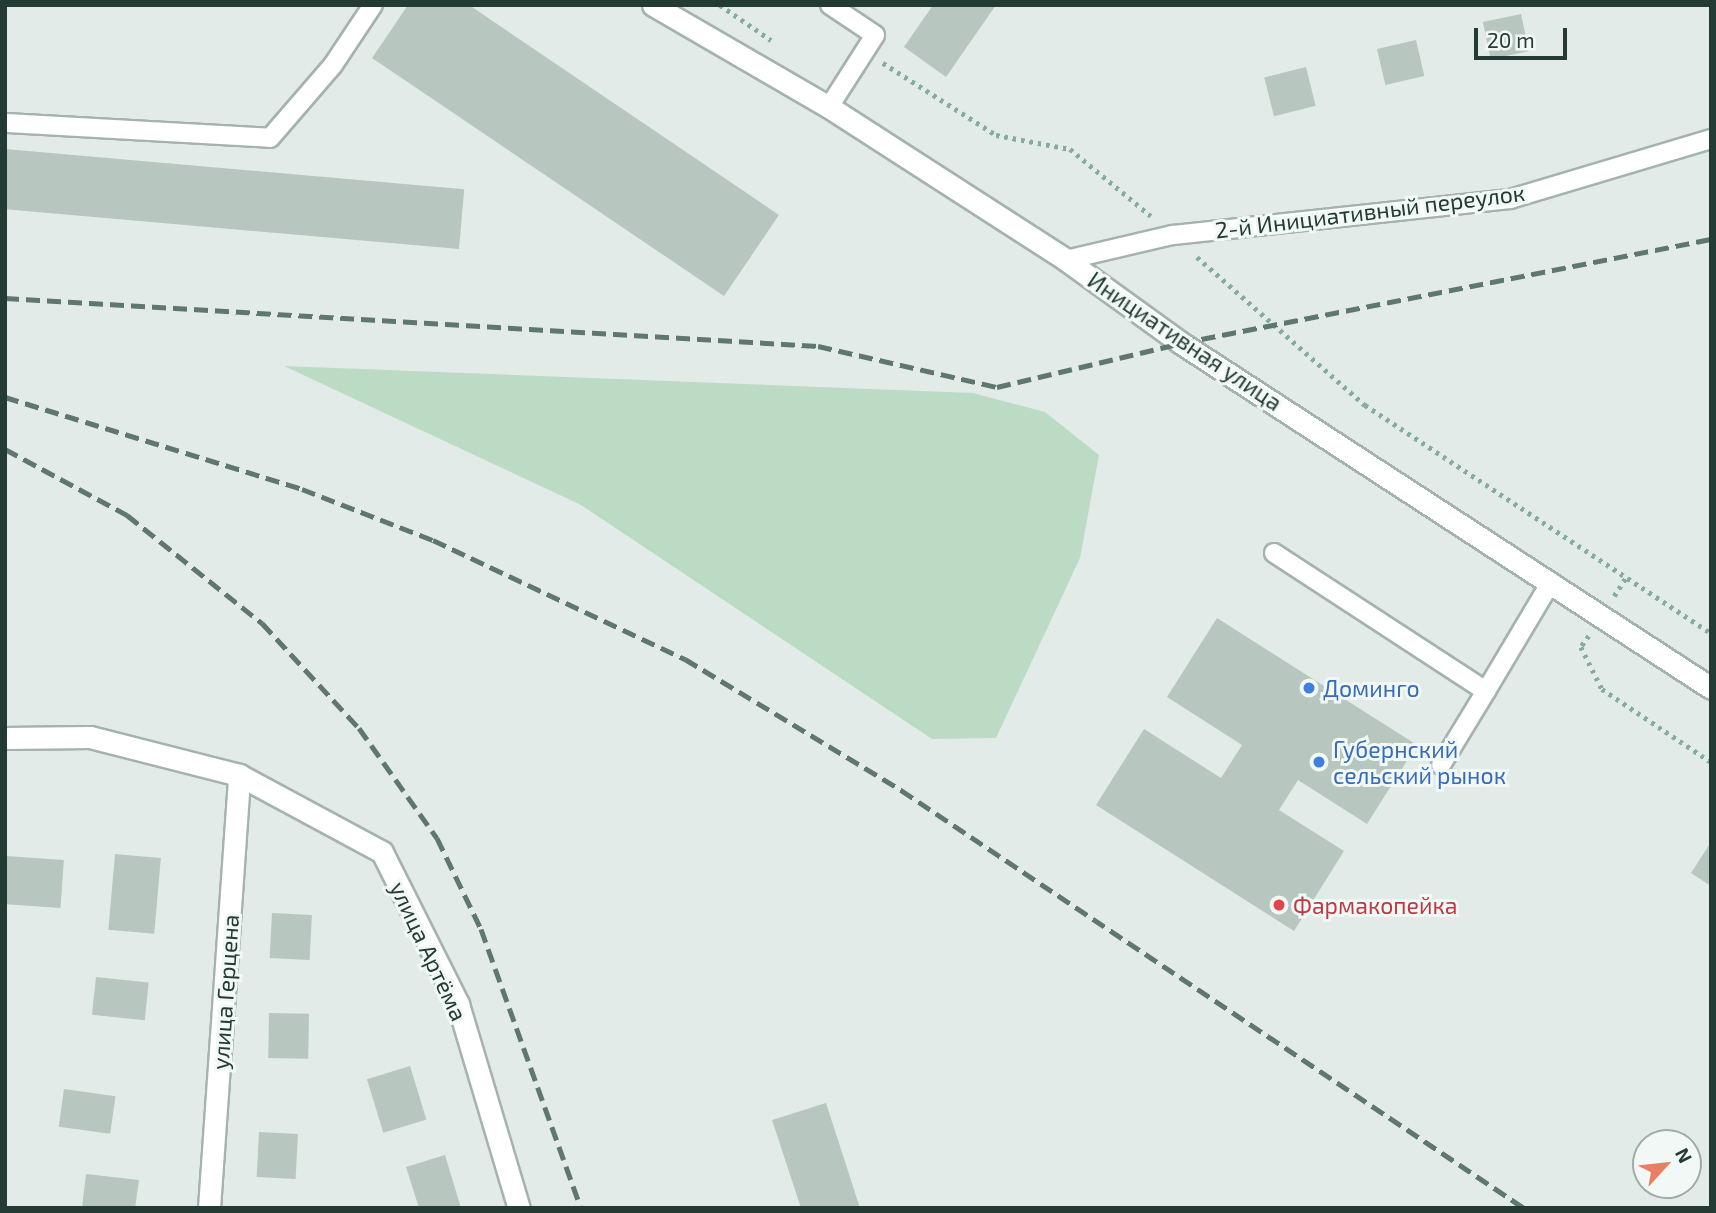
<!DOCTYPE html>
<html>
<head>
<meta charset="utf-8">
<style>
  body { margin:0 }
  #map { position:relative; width:1716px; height:1213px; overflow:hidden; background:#e2ebe7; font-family:"Exo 2",sans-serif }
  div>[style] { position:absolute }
  .green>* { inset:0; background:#bcdbc4 }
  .building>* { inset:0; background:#b8c6c0; transform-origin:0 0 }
  .path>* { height:4.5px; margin-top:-2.25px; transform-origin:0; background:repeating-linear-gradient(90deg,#84ad9f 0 3.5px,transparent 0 8.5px) }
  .roads { filter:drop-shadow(2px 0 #a5b3ae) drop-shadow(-2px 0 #a5b3ae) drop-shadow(0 2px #a5b3ae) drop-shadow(0 -2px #a5b3ae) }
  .lane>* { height:18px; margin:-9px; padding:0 9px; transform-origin:9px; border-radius:9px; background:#fff }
  .street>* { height:21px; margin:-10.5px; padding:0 10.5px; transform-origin:10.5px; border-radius:10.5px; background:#fff }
  .secondary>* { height:21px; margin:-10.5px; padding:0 10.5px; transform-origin:10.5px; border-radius:10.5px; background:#fff }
  .rail>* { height:5px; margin-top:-2.5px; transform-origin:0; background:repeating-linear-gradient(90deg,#5e776f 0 14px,transparent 0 21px) }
  .dots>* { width:19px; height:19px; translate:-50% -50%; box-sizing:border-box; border:4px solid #f2f8f5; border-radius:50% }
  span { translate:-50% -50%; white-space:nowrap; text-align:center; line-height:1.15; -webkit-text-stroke:6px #f2f8f5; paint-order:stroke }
  .street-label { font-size:23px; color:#233b34 }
  .shop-label { font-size:23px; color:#366cbe }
  .left { translate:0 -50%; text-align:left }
  .health-label { font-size:23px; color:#be3a42 }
  .frame { position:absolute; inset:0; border:7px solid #233b34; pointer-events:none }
  .north { position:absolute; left:1632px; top:1129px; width:70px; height:70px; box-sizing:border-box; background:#f2f8f5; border:2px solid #9faca8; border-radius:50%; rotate:63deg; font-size:19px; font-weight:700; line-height:28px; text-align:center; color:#233b34 }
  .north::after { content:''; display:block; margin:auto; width:24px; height:32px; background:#e97f62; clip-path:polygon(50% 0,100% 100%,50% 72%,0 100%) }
  .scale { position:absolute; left:1474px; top:28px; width:93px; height:32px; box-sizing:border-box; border:4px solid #233b34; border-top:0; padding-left:9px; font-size:21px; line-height:24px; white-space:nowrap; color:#233b34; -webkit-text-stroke:5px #f2f8f5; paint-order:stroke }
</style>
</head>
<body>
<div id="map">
  <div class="green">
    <div style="clip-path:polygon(284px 366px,973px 393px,1045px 412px,1099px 455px,1080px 558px,996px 738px,932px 739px,581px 505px)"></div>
  </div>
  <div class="building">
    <div style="clip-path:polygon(408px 5px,469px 5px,779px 215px,724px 296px,372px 58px)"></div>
    <div style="clip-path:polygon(933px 5px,996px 5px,946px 77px,904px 47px)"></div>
    <div style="left:1521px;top:14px;width:38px;height:39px;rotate:78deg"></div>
    <div style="left:1416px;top:40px;width:37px;height:40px;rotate:77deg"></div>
    <div style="left:1306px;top:67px;width:40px;height:43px;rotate:76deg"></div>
    <div style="left:5px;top:149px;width:461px;height:60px;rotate:5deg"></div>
    <div style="clip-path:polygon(1217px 618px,1417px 745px,1367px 824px,1298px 780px,1279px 810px,1344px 851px,1294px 931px,1096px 805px,1144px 729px,1221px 778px,1242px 745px,1167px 697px)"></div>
    <div style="clip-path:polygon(1711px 842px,1711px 886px,1691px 873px)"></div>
    <div style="left:115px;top:854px;width:46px;height:76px;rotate:5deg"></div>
    <div style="left:6px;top:856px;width:58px;height:48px;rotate:4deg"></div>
    <div style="left:272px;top:913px;width:40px;height:45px;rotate:3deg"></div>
    <div style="left:96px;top:977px;width:53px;height:38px;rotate:6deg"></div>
    <div style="left:269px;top:1013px;width:40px;height:45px;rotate:1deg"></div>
    <div style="left:410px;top:1066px;width:56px;height:45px;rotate:73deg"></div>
    <div style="left:64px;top:1089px;width:52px;height:38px;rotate:8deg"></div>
    <div style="clip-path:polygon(826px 1103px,860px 1208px,801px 1208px,772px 1120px)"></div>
    <div style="left:259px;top:1132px;width:39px;height:45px;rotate:3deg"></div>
    <div style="clip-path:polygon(445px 1155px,461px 1208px,419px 1208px,406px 1167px)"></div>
    <div style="clip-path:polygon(86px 1174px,139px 1180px,135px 1208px,82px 1208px)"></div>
  </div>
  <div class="path">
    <div style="left:720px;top:5px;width:62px;rotate:34.5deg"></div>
    <div style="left:883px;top:63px;width:134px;rotate:32.5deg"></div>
    <div style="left:996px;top:135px;width:75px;rotate:10.7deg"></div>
    <div style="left:1070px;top:149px;width:105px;rotate:39.6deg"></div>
    <div style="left:1197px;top:257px;width:224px;rotate:41.4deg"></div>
    <div style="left:1365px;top:405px;width:414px;rotate:33.4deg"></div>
    <div style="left:1614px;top:596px;width:24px;rotate:-57deg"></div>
    <div style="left:1589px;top:636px;width:14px;rotate:126deg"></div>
    <div style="left:1581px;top:647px;width:47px;rotate:63.4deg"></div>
    <div style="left:1602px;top:689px;width:131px;rotate:33.8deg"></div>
  </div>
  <div class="roads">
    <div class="lane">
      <div style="left:829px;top:107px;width:85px;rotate:-57.4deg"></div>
      <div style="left:875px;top:35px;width:54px;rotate:-146.3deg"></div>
      <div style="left:5px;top:123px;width:265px;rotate:3.2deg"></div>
      <div style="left:270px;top:138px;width:96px;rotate:-49.2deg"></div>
      <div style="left:333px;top:65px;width:72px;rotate:-56.3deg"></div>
      <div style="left:1066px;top:260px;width:110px;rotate:-13.2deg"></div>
      <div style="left:1173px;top:235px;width:339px;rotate:-6.1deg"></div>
      <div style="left:1510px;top:199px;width:210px;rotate:-16.6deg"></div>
      <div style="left:1274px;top:553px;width:253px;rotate:33.1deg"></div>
      <div style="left:1486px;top:691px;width:127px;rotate:-59.2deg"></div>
      <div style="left:1441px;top:765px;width:87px;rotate:-58.7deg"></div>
    </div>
    <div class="street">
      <div style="left:5px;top:738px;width:85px;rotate:-0.7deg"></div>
      <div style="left:90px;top:737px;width:154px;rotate:14.3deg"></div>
      <div style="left:239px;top:775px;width:162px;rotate:28.3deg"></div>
      <div style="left:382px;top:852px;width:170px;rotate:63.4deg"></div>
      <div style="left:458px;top:1004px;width:213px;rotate:73.4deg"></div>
      <div style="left:209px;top:1208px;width:434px;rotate:-86deg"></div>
    </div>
    <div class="secondary">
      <div style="left:653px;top:5px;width:203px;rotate:30.1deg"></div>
      <div style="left:829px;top:107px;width:282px;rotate:32.8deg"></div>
      <div style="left:1066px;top:260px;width:142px;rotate:35.8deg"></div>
      <div style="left:1181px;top:343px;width:632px;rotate:33.06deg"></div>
    </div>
  </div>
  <div class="rail">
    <div style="left:5px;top:298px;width:814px;rotate:3.38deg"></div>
    <div style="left:818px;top:346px;width:184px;rotate:12.9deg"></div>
    <div style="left:997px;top:387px;width:189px;rotate:-13.4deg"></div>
    <div style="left:1181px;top:343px;width:540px;rotate:-11.1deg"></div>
    <div style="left:5px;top:397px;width:311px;rotate:17.2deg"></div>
    <div style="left:302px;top:489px;width:141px;rotate:21.3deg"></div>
    <div style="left:433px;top:540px;width:279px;rotate:25.3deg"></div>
    <div style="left:685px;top:659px;width:253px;rotate:31.2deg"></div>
    <div style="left:901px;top:790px;width:750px;rotate:33.86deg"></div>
    <div style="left:5px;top:449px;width:139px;rotate:28.4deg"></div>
    <div style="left:127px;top:515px;width:173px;rotate:38.7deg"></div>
    <div style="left:262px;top:623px;width:143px;rotate:47.3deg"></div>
    <div style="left:359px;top:728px;width:135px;rotate:54.7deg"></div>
    <div style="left:437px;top:838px;width:101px;rotate:64.2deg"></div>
    <div style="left:481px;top:929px;width:296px;rotate:70.3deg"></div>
  </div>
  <div class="dots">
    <div style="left:1309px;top:688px;background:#3f7fe0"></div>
    <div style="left:1319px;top:762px;background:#3f7fe0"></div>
    <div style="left:1279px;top:905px;background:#e0444e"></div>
  </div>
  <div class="street-label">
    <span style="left:1370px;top:211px;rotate:-7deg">2-й Инициативный переулок</span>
    <span style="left:1185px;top:341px;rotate:34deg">Инициативная улица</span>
    <span style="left:429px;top:951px;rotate:65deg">улица Артёма</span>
    <span style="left:225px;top:992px;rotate:-86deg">улица Герцена</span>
  </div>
  <div class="shop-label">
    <span class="left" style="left:1323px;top:688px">Доминго</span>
    <span class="left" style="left:1333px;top:762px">Губернский<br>сельский рынок</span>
  </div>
  <div class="health-label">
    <span class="left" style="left:1293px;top:905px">Фармакопейка</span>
  </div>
  <div class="frame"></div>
  <div class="north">N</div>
  <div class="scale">20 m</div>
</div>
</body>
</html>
